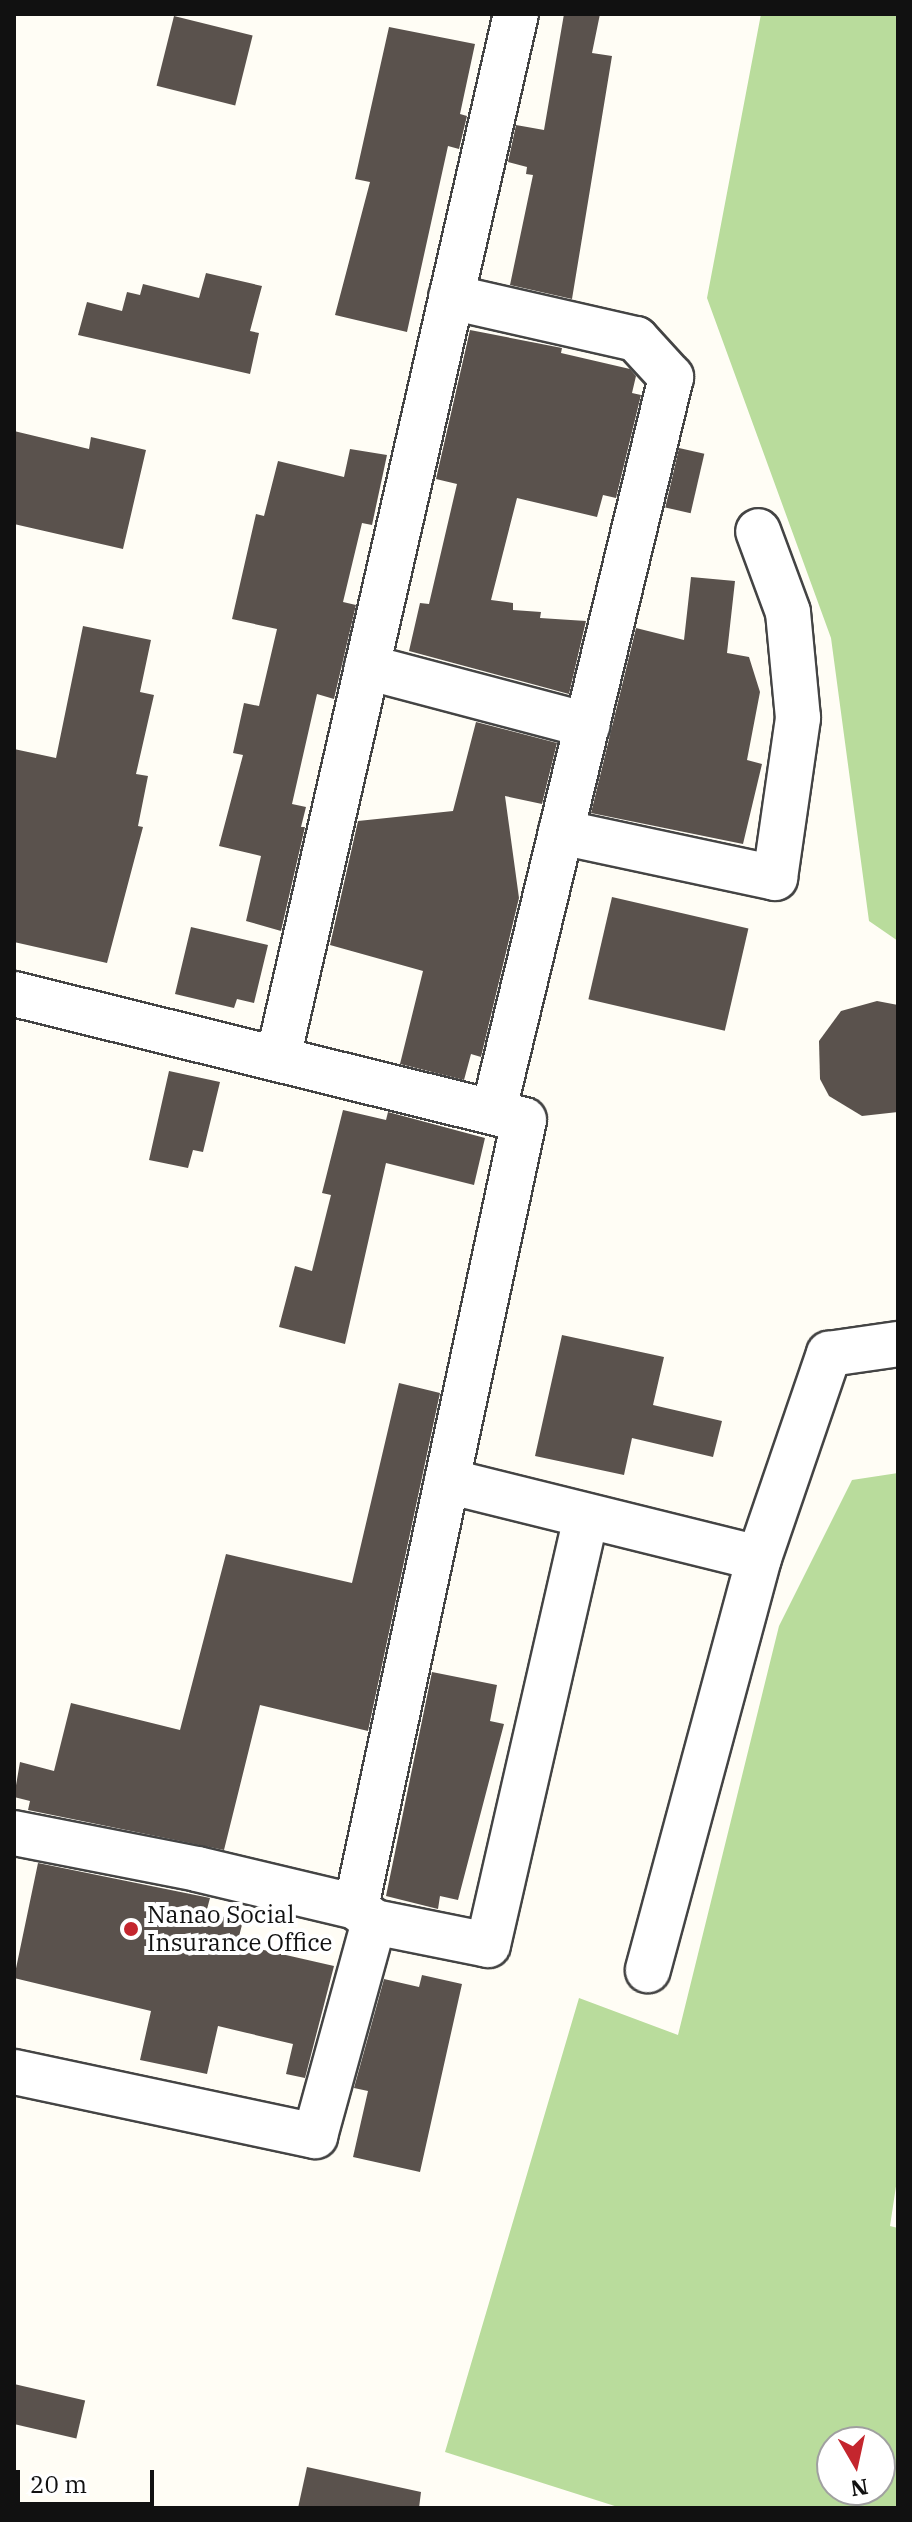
<!DOCTYPE html>
<html>
<head>
<meta charset="utf-8">
<style>
  body { margin:0 }
  #map { position:relative; width:912px; height:2522px; overflow:hidden; background:#fffdf5; font-family:"IBM Plex Serif",serif }
  div>[style] { position:absolute }
  .forest>* { inset:0; background:#b9dc9c }
  .building>* { inset:0; background:#5a524d; transform-origin:0 0 }
  .roads { filter:drop-shadow(2px 0 #444) drop-shadow(-2px 0 #444) drop-shadow(0 2px #444) drop-shadow(0 -2px #444) }
  .minor>* { height:44px; margin:-22px; padding:0 22px; transform-origin:22px; border-radius:22px; background:#fff }
  .dots>* { width:22px; height:22px; translate:-50% -50%; box-sizing:border-box; border:4px solid #fff; border-radius:50% }
  span { translate:-50% -50%; white-space:nowrap; text-align:center; line-height:1.15; -webkit-text-stroke:8px #fff; paint-order:stroke }
  .poi-label { font-size:24px; color:#111 }
  .left { translate:0 -50%; text-align:left }
  .frame { position:absolute; inset:0; border:16px solid #111; pointer-events:none }
  .north { position:absolute; left:816px; top:2426px; width:80px; height:80px; box-sizing:border-box; background:#fff; border:2px solid #a0a0a0; border-radius:50%; rotate:171deg; font-size:22px; font-weight:700; line-height:32px; text-align:center; color:#111 }
  .north::after { content:''; display:block; margin:auto; width:28px; height:36px; background:#c4262e; clip-path:polygon(50% 0,100% 100%,50% 72%,0 100%) }
  .scale { position:absolute; left:16px; top:2470px; width:138px; height:36px; box-sizing:border-box; border:4px solid #111; border-top:0; padding-left:10px; font-size:24px; line-height:28px; white-space:nowrap; color:#111; -webkit-text-stroke:6px #fff; paint-order:stroke }
</style>
</head>
<body>
<div id="map">
  <div class="forest">
    <div style="clip-path:polygon(761px 14px,898px 14px,898px 941px,869px 921px,831px 638px,707px 298px)"></div>
    <div style="clip-path:polygon(evenodd,898px 1473px,898px 2173px,890px 2226px,898px 2228px,898px 2508px,621px 2508px,445px 2452px,579px 1998px,678px 2035px,779px 1626px,852px 1480px,898px 1473px,832px 2442px,880px 2442px,880px 2490px,832px 2490px,832px 2442px)"></div>
  </div>
  <div class="building">
    <div style="clip-path:polygon(564px 14px,600px 14px,592px 53px,612px 56px,572px 299px,510px 285px,533px 175px,526px 174px,527px 167px,508px 162px,516px 125px,544px 130px)"></div>
    <div style="left:174px;top:16px;width:81px;height:72px;rotate:14deg"></div>
    <div style="clip-path:polygon(389px 27px,475px 44px,460px 114px,467px 116px,459px 149px,448px 146px,407px 332px,335px 315px,370px 182px,355px 179px)"></div>
    <div style="clip-path:polygon(206px 273px,262px 286px,250px 331px,259px 333px,250px 374px,78px 335px,87px 302px,122px 311px,127px 292px,140px 295px,143px 284px,199px 298px)"></div>
    <div style="clip-path:polygon(470px 330px,562px 348px,561px 353px,630px 369px,636px 376px,632px 393px,641px 395px,616px 498px,603px 495px,597px 517px,517px 498px,491px 600px,513px 603px,513px 610px,541px 612px,540px 618px,586px 621px,569px 694px,409px 651px,420px 603px,429px 604px,457px 484px,436px 479px)"></div>
    <div style="clip-path:polygon(14px 431px,89px 449px,91px 437px,146px 450px,123px 549px,14px 524px)"></div>
    <div style="left:679px;top:448px;width:26px;height:61px;rotate:13deg"></div>
    <div style="clip-path:polygon(350px 449px,387px 455px,372px 525px,362px 523px,343px 602px,356px 605px,334px 699px,317px 694px,292px 804px,306px 807px,301px 827px,305px 827px,281px 931px,246px 921px,261px 856px,219px 846px,243px 755px,233px 753px,244px 703px,259px 706px,277px 629px,232px 619px,256px 514px,264px 516px,278px 461px,344px 477px)"></div>
    <div style="clip-path:polygon(691px 577px,735px 581px,727px 653px,749px 657px,760px 692px,747px 760px,762px 764px,743px 844px,591px 813px,636px 628px,684px 640px)"></div>
    <div style="clip-path:polygon(83px 626px,151px 640px,140px 692px,154px 695px,136px 774px,148px 776px,138px 826px,143px 827px,107px 963px,14px 942px,14px 749px,56px 758px)"></div>
    <div style="clip-path:polygon(476px 722px,557px 743px,542px 804px,505px 796px,519px 898px,481px 1057px,471px 1054px,464px 1080px,400px 1064px,423px 971px,330px 945px,358px 821px,453px 811px)"></div>
    <div style="left:612px;top:897px;width:140px;height:105px;rotate:13deg"></div>
    <div style="clip-path:polygon(191px 927px,268px 945px,254px 1003px,237px 999px,234px 1008px,175px 994px)"></div>
    <div style="clip-path:polygon(877px 1001px,898px 1005px,898px 1112px,862px 1116px,829px 1096px,820px 1079px,819px 1041px,841px 1011px)"></div>
    <div style="clip-path:polygon(169px 1071px,220px 1082px,203px 1152px,193px 1150px,188px 1168px,149px 1160px)"></div>
    <div style="clip-path:polygon(343px 1110px,386px 1120px,388px 1112px,485px 1138px,474px 1185px,386px 1163px,345px 1344px,279px 1327px,295px 1266px,312px 1271px,331px 1195px,322px 1193px)"></div>
    <div style="clip-path:polygon(562px 1335px,664px 1357px,653px 1405px,722px 1421px,713px 1457px,632px 1438px,624px 1475px,535px 1456px)"></div>
    <div style="clip-path:polygon(399px 1383px,440px 1393px,368px 1731px,260px 1705px,224px 1850px,28px 1810px,30px 1801px,14px 1797px,20px 1762px,54px 1771px,71px 1703px,180px 1730px,226px 1554px,352px 1583px)"></div>
    <div style="clip-path:polygon(432px 1672px,497px 1685px,490px 1721px,504px 1724px,458px 1900px,440px 1896px,438px 1909px,386px 1896px)"></div>
    <div style="clip-path:polygon(38px 1863px,210px 1898px,206px 1913px,243px 1921px,237px 1944px,334px 1966px,305px 2078px,286px 2074px,293px 2044px,218px 2026px,207px 2074px,140px 2060px,151px 2011px,14px 1978px)"></div>
    <div style="clip-path:polygon(422px 1975px,462px 1984px,420px 2172px,353px 2157px,368px 2091px,354px 2088px,384px 1979px,419px 1987px)"></div>
    <div style="left:14px;top:2384px;width:73px;height:39px;rotate:13deg"></div>
    <div style="clip-path:polygon(307px 2467px,421px 2492px,419px 2508px,298px 2508px)"></div>
  </div>
  <div class="roads">
    <div class="minor">
      <div style="left:451px;top:297px;width:190px;rotate:12.8deg"></div>
      <div style="left:636px;top:339px;width:52px;rotate:47.4deg"></div>
      <div style="left:671px;top:377px;width:753px;rotate:103.59deg"></div>
      <div style="left:367px;top:667px;width:228px;rotate:14.8deg"></div>
      <div style="left:561px;top:832px;width:219px;rotate:12.1deg"></div>
      <div style="left:775px;top:878px;width:162px;rotate:-81.8deg"></div>
      <div style="left:798px;top:718px;width:106px;rotate:-95.4deg"></div>
      <div style="left:788px;top:612px;width:86px;rotate:-110.3deg"></div>
      <div style="left:14px;top:994px;width:525px;rotate:13.88deg"></div>
      <div style="left:524px;top:1120px;width:805px;rotate:102.05deg"></div>
      <div style="left:278px;top:1058px;width:1071px;rotate:-77.16deg"></div>
      <div style="left:447px;top:1481px;width:321px;rotate:13.9deg"></div>
      <div style="left:759px;top:1558px;width:427px;rotate:105.1deg"></div>
      <div style="left:759px;top:1558px;width:216px;rotate:-71.1deg"></div>
      <div style="left:829px;top:1354px;width:70px;rotate:-8.2deg"></div>
      <div style="left:14px;top:1833px;width:187px;rotate:11.1deg"></div>
      <div style="left:197px;top:1869px;width:163px;rotate:13.4deg"></div>
      <div style="left:356px;top:1907px;width:23px;rotate:40deg"></div>
      <div style="left:374px;top:1922px;width:116px;rotate:11.4deg"></div>
      <div style="left:488px;top:1945px;width:440px;rotate:-77.1deg"></div>
      <div style="left:14px;top:2072px;width:308px;rotate:12deg"></div>
      <div style="left:315px;top:2136px;width:222px;rotate:-74.6deg"></div>
    </div>
  </div>
  <div class="dots">
    <div style="left:131px;top:1929px;background:#c4262e"></div>
  </div>
  <div class="poi-label">
    <span class="left" style="left:147px;top:1929px">Nanao Social<br>Insurance Office</span>
  </div>
  <div class="frame"></div>
  <div class="north">N</div>
  <div class="scale">20 m</div>
</div>
</body>
</html>
